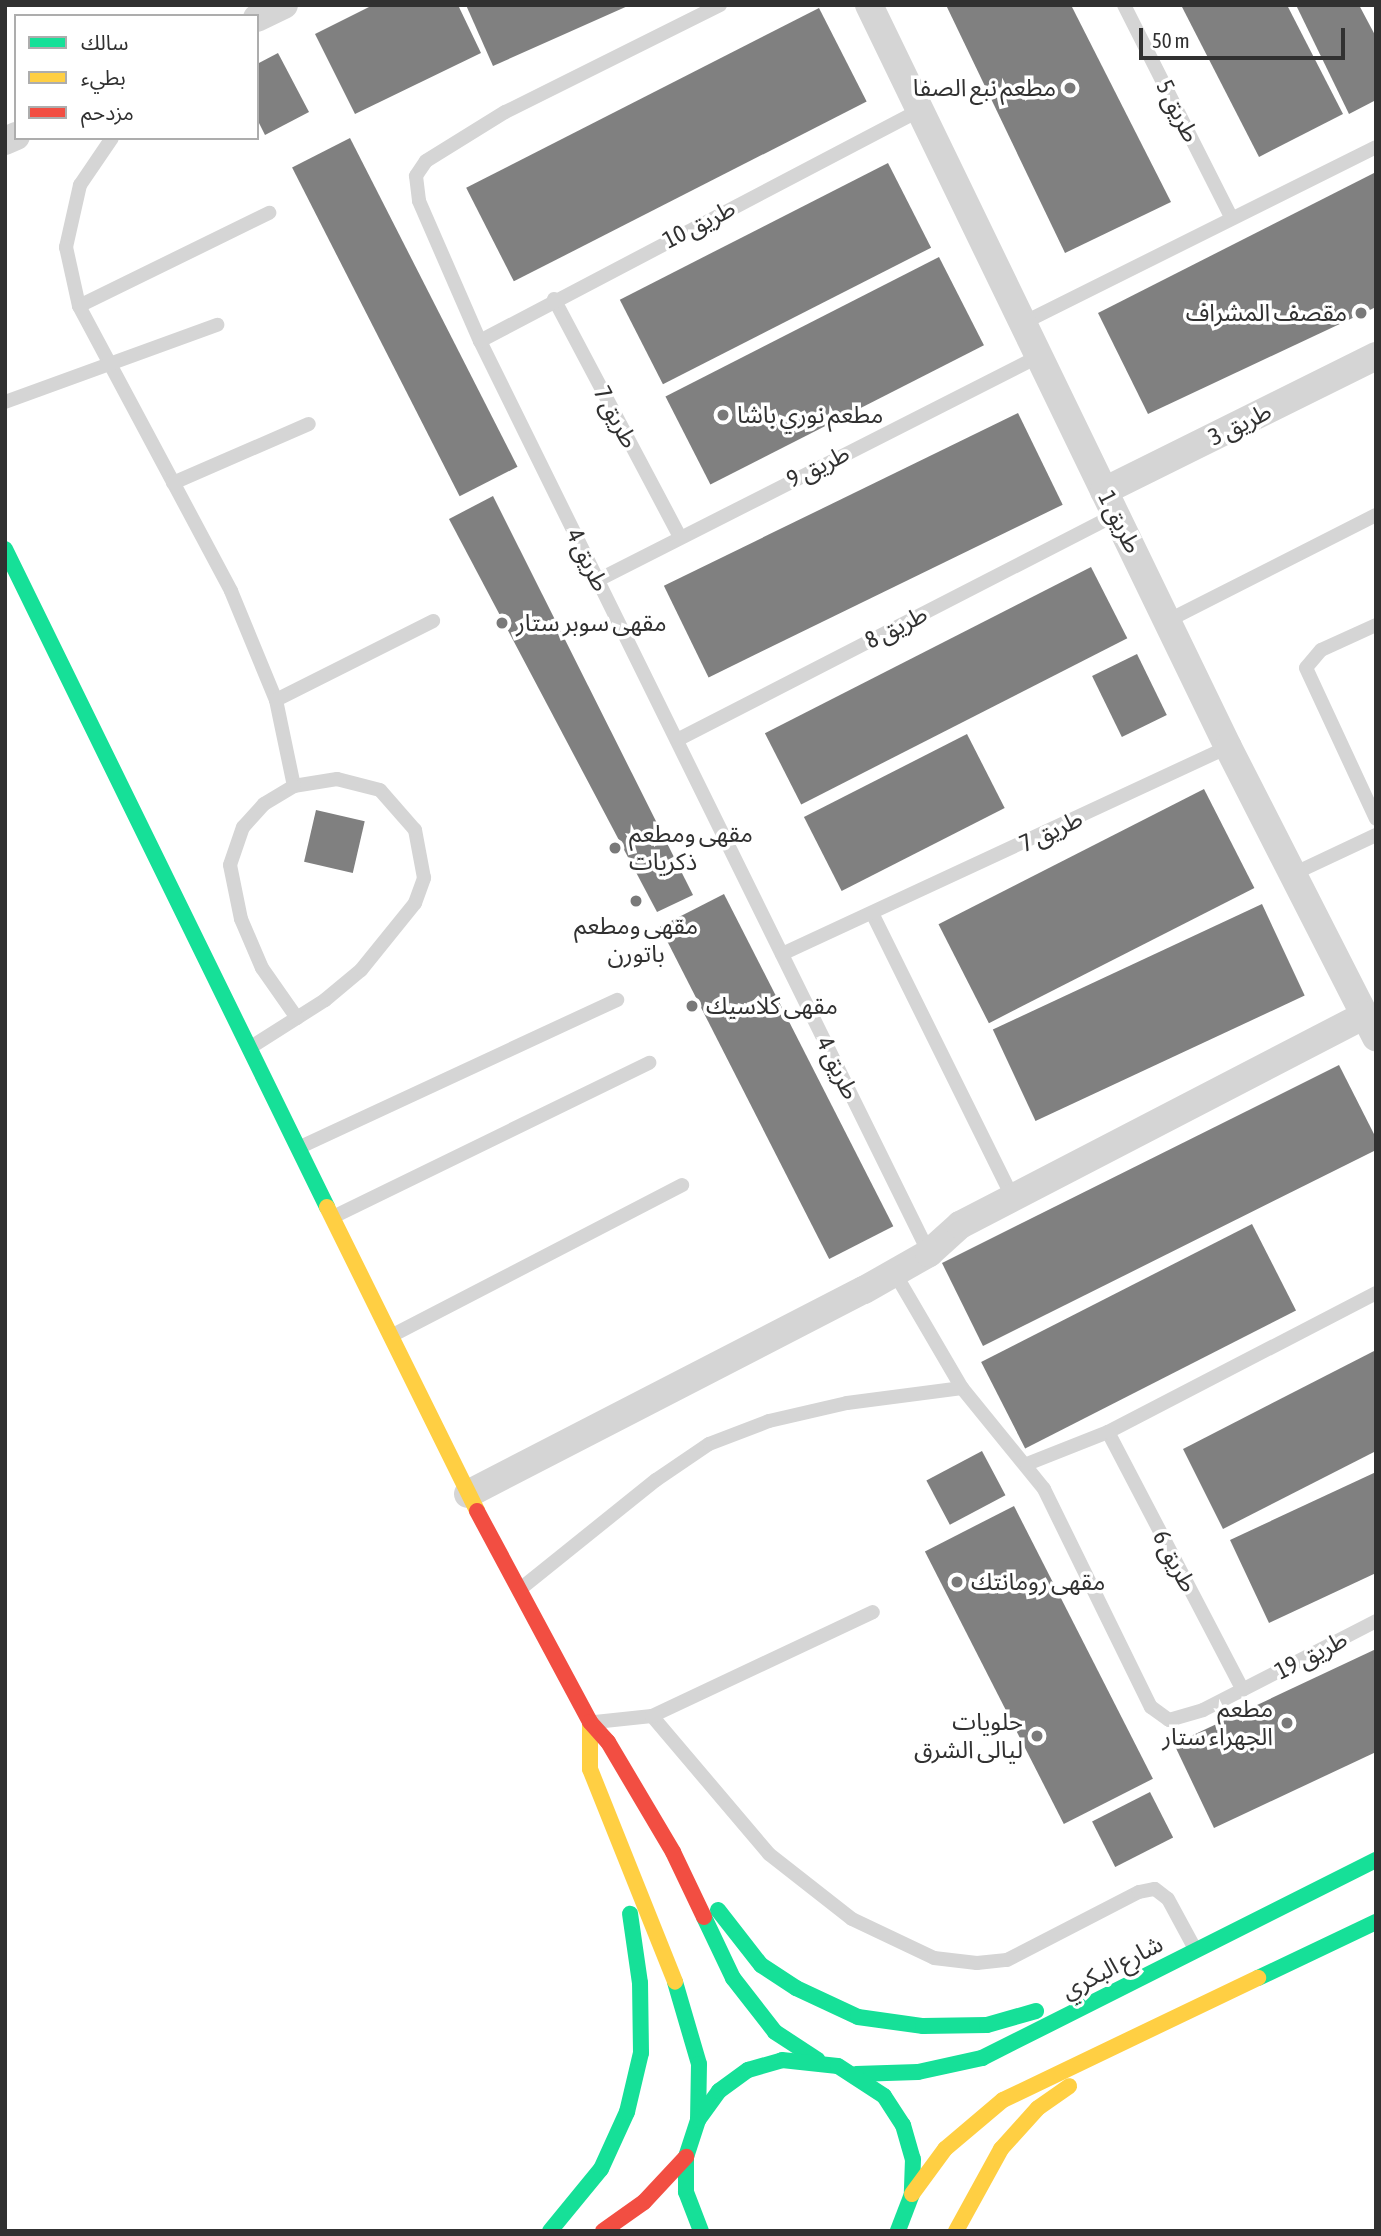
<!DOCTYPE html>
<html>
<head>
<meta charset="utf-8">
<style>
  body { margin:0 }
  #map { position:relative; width:1381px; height:2236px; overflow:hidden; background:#fff; font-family:"Asap Condensed","Noto Sans Arabic",sans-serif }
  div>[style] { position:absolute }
  .building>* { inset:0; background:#808080; transform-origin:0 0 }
  .lane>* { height:14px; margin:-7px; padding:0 7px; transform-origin:7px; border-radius:7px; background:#d5d5d5 }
  .street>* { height:28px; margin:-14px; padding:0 14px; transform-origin:14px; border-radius:14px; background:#d5d5d5 }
  .fast>* { height:16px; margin:-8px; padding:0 8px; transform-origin:8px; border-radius:8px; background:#16e098 }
  .slow>* { height:16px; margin:-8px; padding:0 8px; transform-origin:8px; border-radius:8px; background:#ffcf43 }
  .jam>* { height:16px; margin:-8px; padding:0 8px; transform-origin:8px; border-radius:8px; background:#f24e42 }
  .dots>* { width:19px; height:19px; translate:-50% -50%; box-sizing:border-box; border:4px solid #fff; border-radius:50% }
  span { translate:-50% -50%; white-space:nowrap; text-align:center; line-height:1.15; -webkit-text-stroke:7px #fff; paint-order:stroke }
  .poi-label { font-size:24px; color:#313131 }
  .right { translate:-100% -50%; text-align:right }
  .left { translate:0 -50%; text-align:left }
  .street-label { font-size:24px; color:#313131 }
  .frame { position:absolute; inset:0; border:7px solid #313131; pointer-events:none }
  .legend { position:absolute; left:14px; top:14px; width:245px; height:126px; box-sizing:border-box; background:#fff; border:2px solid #adadad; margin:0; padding:9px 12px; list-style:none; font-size:21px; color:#313131 }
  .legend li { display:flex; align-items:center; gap:14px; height:35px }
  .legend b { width:35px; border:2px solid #adadad }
  .scale { position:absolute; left:1139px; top:28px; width:206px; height:32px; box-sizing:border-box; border:4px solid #313131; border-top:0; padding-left:9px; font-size:21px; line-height:24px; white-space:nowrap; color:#313131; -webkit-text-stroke:5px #fff; paint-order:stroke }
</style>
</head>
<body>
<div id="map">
  <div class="building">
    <div style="clip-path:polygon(373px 5px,458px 5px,481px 53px,355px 114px,315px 34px)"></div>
    <div style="clip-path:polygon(466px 5px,630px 5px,493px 66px)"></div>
    <div style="clip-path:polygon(946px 5px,1071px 5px,1171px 202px,1065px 253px)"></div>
    <div style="clip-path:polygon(1181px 5px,1287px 5px,1343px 114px,1259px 157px)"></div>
    <div style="clip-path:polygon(1296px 5px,1359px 5px,1376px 37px,1376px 100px,1349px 114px)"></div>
    <div style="left:819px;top:8px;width:105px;height:396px;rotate:63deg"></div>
    <div style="clip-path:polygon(278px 53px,309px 112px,265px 135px,257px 119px,257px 64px)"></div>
    <div style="left:350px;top:138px;width:369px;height:65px;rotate:63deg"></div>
    <div style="left:888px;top:163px;width:95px;height:301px;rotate:63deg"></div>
    <div style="clip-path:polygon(1376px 172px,1376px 307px,1148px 414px,1098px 313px)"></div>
    <div style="left:939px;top:257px;width:99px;height:307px;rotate:63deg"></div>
    <div style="left:1018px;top:413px;width:102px;height:394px;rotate:64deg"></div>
    <div style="clip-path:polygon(493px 496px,693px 895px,657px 912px,449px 519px)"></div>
    <div style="left:1091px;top:567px;width:80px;height:366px;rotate:63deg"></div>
    <div style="left:1137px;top:654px;width:68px;height:50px;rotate:64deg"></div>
    <div style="left:967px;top:734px;width:83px;height:183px;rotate:63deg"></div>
    <div style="left:1204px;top:789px;width:111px;height:298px;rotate:63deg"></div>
    <div style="left:316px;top:810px;width:50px;height:53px;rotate:13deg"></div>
    <div style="left:724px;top:894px;width:373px;height:72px;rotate:63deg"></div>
    <div style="left:1262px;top:904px;width:101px;height:297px;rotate:65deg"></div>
    <div style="clip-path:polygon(1339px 1065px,1376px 1138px,1376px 1150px,983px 1346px,942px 1263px)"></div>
    <div style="left:1252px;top:1224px;width:97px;height:304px;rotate:63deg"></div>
    <div style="clip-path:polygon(1376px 1350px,1376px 1451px,1223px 1529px,1183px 1449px)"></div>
    <div style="left:982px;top:1451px;width:50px;height:63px;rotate:62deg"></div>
    <div style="clip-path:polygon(1376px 1472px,1376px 1573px,1269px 1623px,1230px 1540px)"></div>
    <div style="left:1014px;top:1506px;width:306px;height:100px;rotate:63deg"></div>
    <div style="clip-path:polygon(1376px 1649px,1376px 1752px,1214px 1828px,1174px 1744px)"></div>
    <div style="left:1150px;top:1792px;width:51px;height:65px;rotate:63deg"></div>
  </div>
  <div class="lane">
    <div style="left:720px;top:5px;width:240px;rotate:153.5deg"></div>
    <div style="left:505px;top:112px;width:93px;rotate:148.2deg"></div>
    <div style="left:426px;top:161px;width:18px;rotate:124deg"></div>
    <div style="left:416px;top:176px;width:25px;rotate:83deg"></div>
    <div style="left:419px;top:201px;width:153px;rotate:66.5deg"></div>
    <div style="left:480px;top:341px;width:1017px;rotate:63.79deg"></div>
    <div style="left:1124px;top:5px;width:237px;rotate:63.2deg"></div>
    <div style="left:112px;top:138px;width:57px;rotate:124.2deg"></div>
    <div style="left:80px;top:185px;width:64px;rotate:102.7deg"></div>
    <div style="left:66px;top:247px;width:60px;rotate:77.6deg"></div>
    <div style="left:79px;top:306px;width:323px;rotate:61.9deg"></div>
    <div style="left:231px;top:591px;width:118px;rotate:67.6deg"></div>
    <div style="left:276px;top:700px;width:88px;rotate:78.2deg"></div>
    <div style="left:554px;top:299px;width:267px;rotate:62.1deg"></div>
    <div style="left:79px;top:306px;width:212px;rotate:-26.1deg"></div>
    <div style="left:1023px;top:323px;width:394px;rotate:-26.5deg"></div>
    <div style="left:480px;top:341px;width:497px;rotate:-27.7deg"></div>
    <div style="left:5px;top:402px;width:226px;rotate:-20deg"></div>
    <div style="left:173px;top:483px;width:148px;rotate:-23.5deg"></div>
    <div style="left:598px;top:580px;width:496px;rotate:-26.9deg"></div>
    <div style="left:1169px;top:620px;width:232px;rotate:-26.9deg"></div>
    <div style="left:1376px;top:625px;width:60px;rotate:155.6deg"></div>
    <div style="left:1321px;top:650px;width:23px;rotate:130deg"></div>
    <div style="left:1306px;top:668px;width:166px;rotate:65.1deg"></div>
    <div style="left:276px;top:700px;width:176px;rotate:-26.7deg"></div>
    <div style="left:677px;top:740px;width:494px;rotate:-27.2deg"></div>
    <div style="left:1293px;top:874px;width:92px;rotate:-25.2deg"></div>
    <div style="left:873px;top:915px;width:316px;rotate:63.7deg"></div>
    <div style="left:782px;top:954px;width:492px;rotate:-24.9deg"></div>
    <div style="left:251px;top:1047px;width:88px;rotate:-32.4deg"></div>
    <div style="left:325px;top:1000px;width:47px;rotate:-39.8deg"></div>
    <div style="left:361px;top:970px;width:86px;rotate:-51.1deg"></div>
    <div style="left:415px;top:903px;width:27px;rotate:-70deg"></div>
    <div style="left:424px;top:878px;width:49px;rotate:-100.6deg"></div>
    <div style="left:415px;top:830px;width:53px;rotate:-131.2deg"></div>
    <div style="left:380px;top:790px;width:44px;rotate:-165.7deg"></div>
    <div style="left:337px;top:779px;width:44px;rotate:170.8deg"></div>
    <div style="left:294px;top:786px;width:35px;rotate:149deg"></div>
    <div style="left:264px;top:804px;width:31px;rotate:132deg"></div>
    <div style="left:243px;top:827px;width:40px;rotate:108.9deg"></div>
    <div style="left:230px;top:865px;width:55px;rotate:78.5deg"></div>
    <div style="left:241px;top:919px;width:53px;rotate:66.8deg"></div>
    <div style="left:262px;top:968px;width:61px;rotate:55deg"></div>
    <div style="left:298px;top:1148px;width:352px;rotate:-24.9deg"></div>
    <div style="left:333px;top:1217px;width:352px;rotate:-26deg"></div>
    <div style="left:893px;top:1270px;width:137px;rotate:59.7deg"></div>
    <div style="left:962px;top:1388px;width:130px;rotate:50.9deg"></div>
    <div style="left:1044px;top:1489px;width:243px;rotate:63.9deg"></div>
    <div style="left:1151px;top:1707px;width:22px;rotate:36deg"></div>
    <div style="left:1169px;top:1720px;width:35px;rotate:-16deg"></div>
    <div style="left:1203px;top:1710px;width:195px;rotate:-27.2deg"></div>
    <div style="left:391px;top:1336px;width:328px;rotate:-27.4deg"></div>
    <div style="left:1108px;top:1432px;width:291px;rotate:62.4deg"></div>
    <div style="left:1027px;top:1464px;width:87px;rotate:-21.6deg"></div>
    <div style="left:1108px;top:1432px;width:302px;rotate:-27.4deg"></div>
    <div style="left:519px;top:1590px;width:176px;rotate:-38.8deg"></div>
    <div style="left:656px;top:1480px;width:64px;rotate:-34.2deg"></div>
    <div style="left:709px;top:1444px;width:64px;rotate:-21deg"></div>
    <div style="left:769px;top:1421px;width:80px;rotate:-13deg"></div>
    <div style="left:847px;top:1403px;width:116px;rotate:-7.4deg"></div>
    <div style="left:652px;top:1716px;width:181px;rotate:49.7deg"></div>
    <div style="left:769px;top:1854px;width:105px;rotate:38.1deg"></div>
    <div style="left:852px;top:1919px;width:91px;rotate:25.4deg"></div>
    <div style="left:934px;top:1958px;width:43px;rotate:6.6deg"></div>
    <div style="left:977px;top:1963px;width:30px;rotate:-6deg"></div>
    <div style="left:1007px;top:1960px;width:148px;rotate:-27.3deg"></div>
    <div style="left:1139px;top:1892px;width:16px;rotate:-11deg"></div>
    <div style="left:1155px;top:1889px;width:16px;rotate:38deg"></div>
    <div style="left:1168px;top:1899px;width:57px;rotate:61.6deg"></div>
    <div style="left:595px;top:1722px;width:57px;rotate:-6deg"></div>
    <div style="left:652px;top:1716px;width:244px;rotate:-25.2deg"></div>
  </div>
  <div class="street">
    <div style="left:869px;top:5px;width:824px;rotate:64.18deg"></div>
    <div style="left:1228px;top:747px;width:326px;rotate:63deg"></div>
    <div style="left:257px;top:18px;width:30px;rotate:-26deg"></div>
    <div style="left:5px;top:141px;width:12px;rotate:-24deg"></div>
    <div style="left:1104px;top:491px;width:304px;rotate:-26.4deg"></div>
    <div style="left:468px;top:1494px;width:445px;rotate:-27.3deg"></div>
    <div style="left:864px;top:1290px;width:75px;rotate:-29.6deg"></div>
    <div style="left:929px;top:1253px;width:42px;rotate:-42.1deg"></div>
    <div style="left:960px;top:1225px;width:456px;rotate:-27.4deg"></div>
  </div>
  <div class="fast">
    <div style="left:5px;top:549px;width:733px;rotate:63.92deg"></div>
    <div style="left:718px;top:1910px;width:70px;rotate:52deg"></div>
    <div style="left:761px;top:1965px;width:42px;rotate:33.3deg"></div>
    <div style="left:796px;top:1988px;width:68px;rotate:25.1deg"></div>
    <div style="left:858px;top:2017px;width:66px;rotate:7.9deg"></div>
    <div style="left:923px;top:2026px;width:64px;rotate:-0.9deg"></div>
    <div style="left:987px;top:2025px;width:51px;rotate:-15.9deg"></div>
    <div style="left:704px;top:1917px;width:68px;rotate:64.6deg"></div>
    <div style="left:733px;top:1978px;width:68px;rotate:52.1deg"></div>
    <div style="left:775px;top:2032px;width:51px;rotate:33.1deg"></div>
    <div style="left:1258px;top:1978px;width:131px;rotate:-25.4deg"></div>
    <div style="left:675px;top:1982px;width:85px;rotate:73.7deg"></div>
    <div style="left:699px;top:2064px;width:56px;rotate:91deg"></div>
    <div style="left:856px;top:2074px;width:62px;rotate:-1.8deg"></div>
    <div style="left:918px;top:2072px;width:66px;rotate:-12.3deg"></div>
    <div style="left:982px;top:2058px;width:441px;rotate:-26.7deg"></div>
    <div style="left:550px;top:2231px;width:80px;rotate:-50.6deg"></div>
    <div style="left:601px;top:2169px;width:63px;rotate:-65.5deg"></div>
    <div style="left:627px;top:2112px;width:61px;rotate:-76.7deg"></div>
    <div style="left:641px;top:2053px;width:70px;rotate:-90.8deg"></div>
    <div style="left:640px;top:1983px;width:70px;rotate:-98.2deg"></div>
    <div style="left:701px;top:2231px;width:42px;rotate:-111deg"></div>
    <div style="left:686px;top:2192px;width:35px;rotate:-90deg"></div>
    <div style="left:686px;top:2157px;width:39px;rotate:-72deg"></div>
    <div style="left:698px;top:2120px;width:36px;rotate:-54deg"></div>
    <div style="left:719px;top:2091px;width:36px;rotate:-36deg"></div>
    <div style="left:748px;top:2070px;width:35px;rotate:-16deg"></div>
    <div style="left:782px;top:2060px;width:56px;rotate:6.1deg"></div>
    <div style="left:838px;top:2066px;width:55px;rotate:33.1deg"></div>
    <div style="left:884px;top:2096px;width:35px;rotate:57deg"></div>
    <div style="left:903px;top:2125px;width:35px;rotate:74deg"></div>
    <div style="left:913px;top:2159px;width:35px;rotate:92deg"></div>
    <div style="left:912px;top:2194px;width:40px;rotate:111deg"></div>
  </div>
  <div class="slow">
    <div style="left:327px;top:1207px;width:339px;rotate:63.7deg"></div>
    <div style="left:590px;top:1722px;width:47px;rotate:90deg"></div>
    <div style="left:590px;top:1769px;width:229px;rotate:68.2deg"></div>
    <div style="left:912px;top:2194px;width:56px;rotate:-53.7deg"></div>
    <div style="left:945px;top:2149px;width:76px;rotate:-40.2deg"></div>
    <div style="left:1003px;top:2100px;width:283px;rotate:-25.6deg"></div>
    <div style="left:956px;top:2231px;width:94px;rotate:-61.2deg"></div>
    <div style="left:1001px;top:2149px;width:55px;rotate:-47.9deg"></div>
    <div style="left:1038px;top:2108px;width:38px;rotate:-35deg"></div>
  </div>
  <div class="jam">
    <div style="left:477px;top:1511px;width:239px;rotate:61.8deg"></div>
    <div style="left:590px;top:1722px;width:27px;rotate:48deg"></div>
    <div style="left:608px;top:1742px;width:128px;rotate:59.4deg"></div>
    <div style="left:673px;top:1852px;width:72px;rotate:64.5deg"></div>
    <div style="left:603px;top:2231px;width:50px;rotate:-35.3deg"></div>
    <div style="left:644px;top:2202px;width:62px;rotate:-47deg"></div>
  </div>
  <div class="dots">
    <div style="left:1070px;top:88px;background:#797979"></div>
    <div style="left:1361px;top:313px;background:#797979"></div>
    <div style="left:723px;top:415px;background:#797979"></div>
    <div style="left:502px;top:623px;background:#797979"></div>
    <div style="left:615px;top:848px;background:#797979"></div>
    <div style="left:636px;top:901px;background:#797979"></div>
    <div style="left:692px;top:1006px;background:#797979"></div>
    <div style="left:957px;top:1582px;background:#797979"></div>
    <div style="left:1287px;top:1723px;background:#797979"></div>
    <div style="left:1037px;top:1736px;background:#797979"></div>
  </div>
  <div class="poi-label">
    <span class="right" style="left:1056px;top:88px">مطعم نبع الصفا</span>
    <span class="right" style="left:1347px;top:313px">مقصف المشراف</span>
    <span class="left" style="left:737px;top:415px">مطعم نوري باشا</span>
    <span class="left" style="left:516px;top:623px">مقهى سوبر ستار</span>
    <span class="left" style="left:629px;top:848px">مقهى ومطعم<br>ذكريات</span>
    <span style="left:636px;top:940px">مقهى ومطعم<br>باتورن</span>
    <span class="left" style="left:706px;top:1006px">مقهى كلاسيك</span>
    <span class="left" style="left:971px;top:1582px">مقهى رومانتك</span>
    <span class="right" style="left:1273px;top:1723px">مطعم<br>الجهراء ستار</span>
    <span class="right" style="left:1023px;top:1736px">حلويات<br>ليالى الشرق</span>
  </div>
  <div class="street-label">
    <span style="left:1178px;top:111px;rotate:63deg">طريق 5</span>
    <span style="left:699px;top:224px;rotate:-27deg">طريق 10</span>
    <span style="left:616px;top:417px;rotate:62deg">طريق 7</span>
    <span style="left:1240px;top:424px;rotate:-26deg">طريق 3</span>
    <span style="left:818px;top:466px;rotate:-26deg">طريق 9</span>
    <span style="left:1120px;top:522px;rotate:63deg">طريق 1</span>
    <span style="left:588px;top:560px;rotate:64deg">طريق 4</span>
    <span style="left:896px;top:627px;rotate:-27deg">طريق 8</span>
    <span style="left:1051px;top:831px;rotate:-25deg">طريق 7</span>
    <span style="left:838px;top:1068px;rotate:64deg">طريق 4</span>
    <span style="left:1175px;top:1561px;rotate:62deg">طريق 6</span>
    <span style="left:1311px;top:1655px;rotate:-27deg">طريق 19</span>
    <span style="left:1112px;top:1967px;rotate:-27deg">شارع البكري</span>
  </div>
  <div class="frame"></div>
  <ul class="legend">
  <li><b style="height:9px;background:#16e098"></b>سالك</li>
  <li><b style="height:9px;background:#ffcf43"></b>بطيء</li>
  <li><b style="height:9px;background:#f24e42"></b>مزدحم</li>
  </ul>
  <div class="scale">50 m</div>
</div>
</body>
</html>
